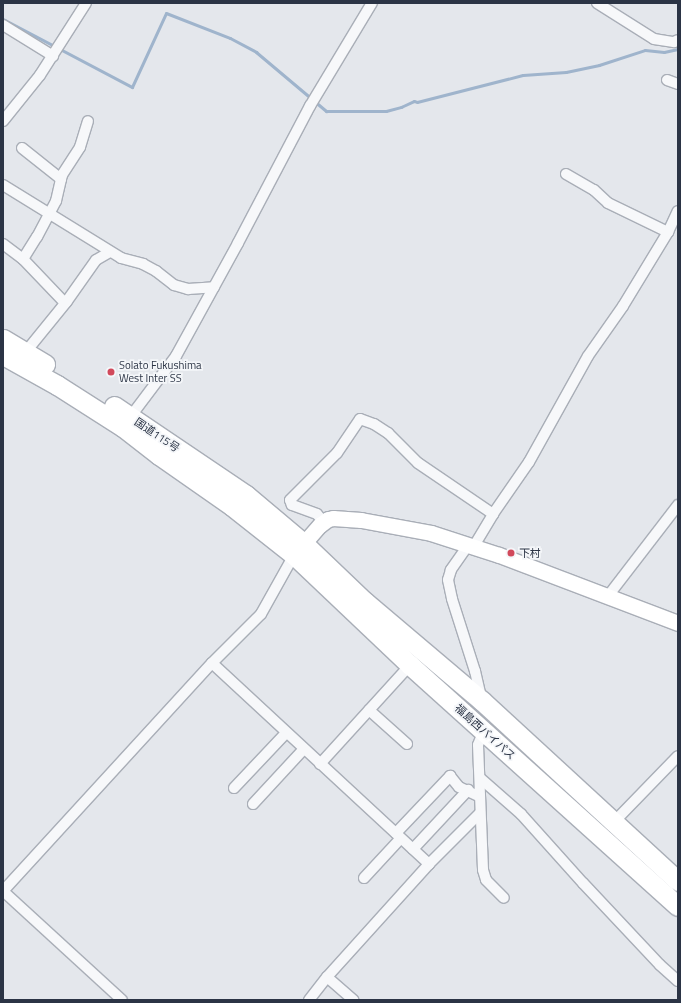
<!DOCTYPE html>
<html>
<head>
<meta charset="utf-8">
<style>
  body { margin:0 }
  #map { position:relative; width:681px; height:1003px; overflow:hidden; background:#e4e7ec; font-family:"Titillium Web","Noto Sans JP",sans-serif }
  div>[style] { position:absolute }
  .stream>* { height:3px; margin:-1.5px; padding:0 1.5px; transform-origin:1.5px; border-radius:1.5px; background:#9fb4cc }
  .roads { filter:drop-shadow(1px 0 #a9aeb7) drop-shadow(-1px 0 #a9aeb7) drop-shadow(0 1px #a9aeb7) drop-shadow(0 -1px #a9aeb7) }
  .street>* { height:10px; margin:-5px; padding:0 5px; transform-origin:5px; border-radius:5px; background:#f7f8fa }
  .secondary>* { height:15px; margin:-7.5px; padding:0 7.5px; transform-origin:7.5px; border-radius:7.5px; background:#fff }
  .highway>* { height:19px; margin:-9.5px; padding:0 9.5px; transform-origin:9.5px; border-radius:9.5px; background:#fff }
  .dots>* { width:11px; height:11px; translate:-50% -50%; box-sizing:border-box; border:2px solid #f4f6f9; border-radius:50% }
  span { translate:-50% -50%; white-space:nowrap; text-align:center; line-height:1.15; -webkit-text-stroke:3.5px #f4f6f9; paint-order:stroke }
  .poi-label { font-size:11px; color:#2b3445 }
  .left { translate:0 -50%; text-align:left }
  .street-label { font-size:11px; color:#2b3445 }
  .frame { position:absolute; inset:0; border:4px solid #2b3445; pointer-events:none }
</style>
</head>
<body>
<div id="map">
  <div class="stream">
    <div style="left:3px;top:19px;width:146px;rotate:27.8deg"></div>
    <div style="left:132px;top:87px;width:81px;rotate:-65.3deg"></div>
    <div style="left:166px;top:13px;width:69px;rotate:21.3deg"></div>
    <div style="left:230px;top:38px;width:30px;rotate:28deg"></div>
    <div style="left:256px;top:52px;width:92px;rotate:40.1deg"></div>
    <div style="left:326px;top:111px;width:60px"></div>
    <div style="left:386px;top:111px;width:16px;rotate:-15deg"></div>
    <div style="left:401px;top:107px;width:14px;rotate:-25deg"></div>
    <div style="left:414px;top:101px;width:3px;rotate:18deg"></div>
    <div style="left:417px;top:102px;width:109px;rotate:-14.3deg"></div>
    <div style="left:523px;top:75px;width:43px;rotate:-4deg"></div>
    <div style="left:566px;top:72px;width:34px;rotate:-12deg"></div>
    <div style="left:599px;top:65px;width:48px;rotate:-18.1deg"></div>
    <div style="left:645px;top:50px;width:19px;rotate:6deg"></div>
    <div style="left:664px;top:52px;width:14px;rotate:-12deg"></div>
  </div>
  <div class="roads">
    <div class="street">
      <div style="left:597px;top:3px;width:67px;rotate:32.3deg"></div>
      <div style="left:654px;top:39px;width:20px;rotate:9deg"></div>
      <div style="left:674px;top:42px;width:4px;rotate:-27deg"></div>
      <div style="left:3px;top:25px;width:59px;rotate:31.8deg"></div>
      <div style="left:667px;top:80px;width:12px;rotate:20deg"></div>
      <div style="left:3px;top:121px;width:59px;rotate:-51.2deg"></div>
      <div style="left:40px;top:75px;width:85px;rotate:-57.4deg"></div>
      <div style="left:22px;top:148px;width:50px;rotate:38.5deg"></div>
      <div style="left:566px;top:174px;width:32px;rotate:30deg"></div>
      <div style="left:594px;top:190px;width:19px;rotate:43deg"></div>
      <div style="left:608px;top:203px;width:67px;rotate:25.8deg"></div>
      <div style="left:3px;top:185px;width:139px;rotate:31.7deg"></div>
      <div style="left:121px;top:258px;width:23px;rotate:15deg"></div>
      <div style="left:143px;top:264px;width:15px;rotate:28deg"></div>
      <div style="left:156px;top:271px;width:23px;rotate:38deg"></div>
      <div style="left:174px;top:285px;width:15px;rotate:16deg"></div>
      <div style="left:188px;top:289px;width:26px;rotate:-4deg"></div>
      <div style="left:3px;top:244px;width:25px;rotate:37deg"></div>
      <div style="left:23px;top:259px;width:61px;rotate:46.3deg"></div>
      <div style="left:23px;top:259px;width:26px;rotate:-58deg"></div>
      <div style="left:37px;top:237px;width:41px;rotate:-62.2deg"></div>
      <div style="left:56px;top:201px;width:27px;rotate:-77deg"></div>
      <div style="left:62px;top:175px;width:33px;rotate:-57deg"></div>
      <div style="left:80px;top:147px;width:27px;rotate:-73deg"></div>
      <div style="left:24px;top:354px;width:68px;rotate:-50.9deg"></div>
      <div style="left:67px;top:301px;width:50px;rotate:-54.7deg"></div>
      <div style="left:96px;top:260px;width:16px;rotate:-30deg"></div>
      <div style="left:128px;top:420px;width:80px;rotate:-53.1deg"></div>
      <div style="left:176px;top:356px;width:129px;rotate:-61.2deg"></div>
      <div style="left:238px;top:243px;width:155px;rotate:-62.3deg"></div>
      <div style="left:310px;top:106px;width:120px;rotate:-59deg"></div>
      <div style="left:323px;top:521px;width:9px;rotate:-131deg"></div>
      <div style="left:317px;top:514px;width:27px;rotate:-160deg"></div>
      <div style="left:292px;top:505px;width:5px;rotate:-112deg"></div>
      <div style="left:290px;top:500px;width:66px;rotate:-45deg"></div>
      <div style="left:337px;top:453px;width:41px;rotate:-55.9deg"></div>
      <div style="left:360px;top:419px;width:15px;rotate:20deg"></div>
      <div style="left:374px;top:424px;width:17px;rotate:33deg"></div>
      <div style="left:388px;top:433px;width:42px;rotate:45deg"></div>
      <div style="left:418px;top:463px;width:91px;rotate:34.2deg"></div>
      <div style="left:469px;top:544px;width:32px;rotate:125deg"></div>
      <div style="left:451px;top:570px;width:10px;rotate:107deg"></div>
      <div style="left:448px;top:580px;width:19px;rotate:78deg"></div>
      <div style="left:452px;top:599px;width:76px;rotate:72.3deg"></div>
      <div style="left:475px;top:671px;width:27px;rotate:77deg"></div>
      <div style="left:474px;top:546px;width:37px;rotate:-59deg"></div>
      <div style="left:493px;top:514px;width:63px;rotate:-55.3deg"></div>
      <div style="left:529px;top:462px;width:121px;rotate:-60.9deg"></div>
      <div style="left:588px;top:356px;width:61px;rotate:-55deg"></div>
      <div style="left:623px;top:306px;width:87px;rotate:-58.7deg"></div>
      <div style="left:668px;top:232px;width:23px;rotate:-65deg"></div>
      <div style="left:608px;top:596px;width:115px;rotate:-52.4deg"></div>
      <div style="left:212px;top:663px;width:296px;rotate:42.8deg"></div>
      <div style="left:369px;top:710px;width:51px;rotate:41.8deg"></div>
      <div style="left:484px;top:730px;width:16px;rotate:112deg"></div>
      <div style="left:478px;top:745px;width:125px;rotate:87.7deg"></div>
      <div style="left:483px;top:870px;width:10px;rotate:73deg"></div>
      <div style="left:486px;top:880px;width:25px;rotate:45deg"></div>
      <div style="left:320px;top:764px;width:134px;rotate:-47.7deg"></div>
      <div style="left:480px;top:778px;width:55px;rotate:41.3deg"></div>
      <div style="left:521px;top:814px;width:93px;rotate:48.1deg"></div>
      <div style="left:583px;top:883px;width:112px;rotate:46.8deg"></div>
      <div style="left:660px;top:965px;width:24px;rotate:42deg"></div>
      <div style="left:234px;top:788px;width:76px;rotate:-46.6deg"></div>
      <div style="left:253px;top:804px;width:75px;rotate:-47.2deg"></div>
      <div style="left:613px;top:823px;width:93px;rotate:-45.9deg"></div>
      <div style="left:396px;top:833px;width:79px;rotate:-46.5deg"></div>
      <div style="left:450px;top:776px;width:14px;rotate:51deg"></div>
      <div style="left:459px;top:787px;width:23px;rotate:25deg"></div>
      <div style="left:413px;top:849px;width:81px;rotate:-47deg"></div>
      <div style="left:364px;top:878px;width:54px;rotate:-47.2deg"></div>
      <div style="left:3px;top:891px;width:309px;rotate:-47.5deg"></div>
      <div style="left:212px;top:663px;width:69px;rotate:-45deg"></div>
      <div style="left:261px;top:614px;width:68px;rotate:-60.8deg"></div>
      <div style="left:3px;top:891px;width:161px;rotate:42.5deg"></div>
      <div style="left:327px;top:977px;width:35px;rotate:41deg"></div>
      <div style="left:309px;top:1000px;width:29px;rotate:-52deg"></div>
      <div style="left:327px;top:977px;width:152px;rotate:-47.9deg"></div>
      <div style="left:429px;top:864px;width:72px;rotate:-45deg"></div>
    </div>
    <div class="secondary">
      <div style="left:297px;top:551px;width:35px;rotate:-49deg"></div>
      <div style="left:320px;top:525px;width:10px;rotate:-37deg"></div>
      <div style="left:328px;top:519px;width:5px;rotate:-11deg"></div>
      <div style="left:333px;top:518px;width:28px;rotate:4deg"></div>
      <div style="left:361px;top:520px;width:71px;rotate:10.5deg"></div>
      <div style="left:431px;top:533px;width:71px;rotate:17.9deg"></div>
      <div style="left:499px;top:555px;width:191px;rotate:20.8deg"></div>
    </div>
    <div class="highway">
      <div style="left:3px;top:339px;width:49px;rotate:30.8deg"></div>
      <div style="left:3px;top:355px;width:62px;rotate:29.1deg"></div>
      <div style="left:57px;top:385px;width:78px;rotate:32.5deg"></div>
      <div style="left:123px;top:427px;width:46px;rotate:37.9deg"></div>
      <div style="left:159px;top:455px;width:89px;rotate:34.9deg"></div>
      <div style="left:232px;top:506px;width:79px;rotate:38.3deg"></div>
      <div style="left:294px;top:555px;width:160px;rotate:43.5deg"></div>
      <div style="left:410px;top:665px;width:360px;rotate:42deg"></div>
      <div style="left:114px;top:406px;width:159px;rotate:34deg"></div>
      <div style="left:246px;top:495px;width:75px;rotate:40.1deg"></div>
      <div style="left:303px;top:543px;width:86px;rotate:43.6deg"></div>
      <div style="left:365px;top:602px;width:153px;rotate:40.2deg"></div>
      <div style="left:482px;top:701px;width:266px;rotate:42.6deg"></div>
    </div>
  </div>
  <div class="dots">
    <div style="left:111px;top:372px;background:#d1495b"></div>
    <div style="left:511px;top:553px;background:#d1495b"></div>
  </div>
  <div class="poi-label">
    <span class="left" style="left:119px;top:372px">Solato Fukushima<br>West Inter SS</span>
    <span class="left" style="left:519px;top:553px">下村</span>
  </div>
  <div class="street-label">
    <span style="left:157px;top:435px;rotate:34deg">国道115号</span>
    <span style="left:485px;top:732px;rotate:42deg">福島西バイパス</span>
  </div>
  <div class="frame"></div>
</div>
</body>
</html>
